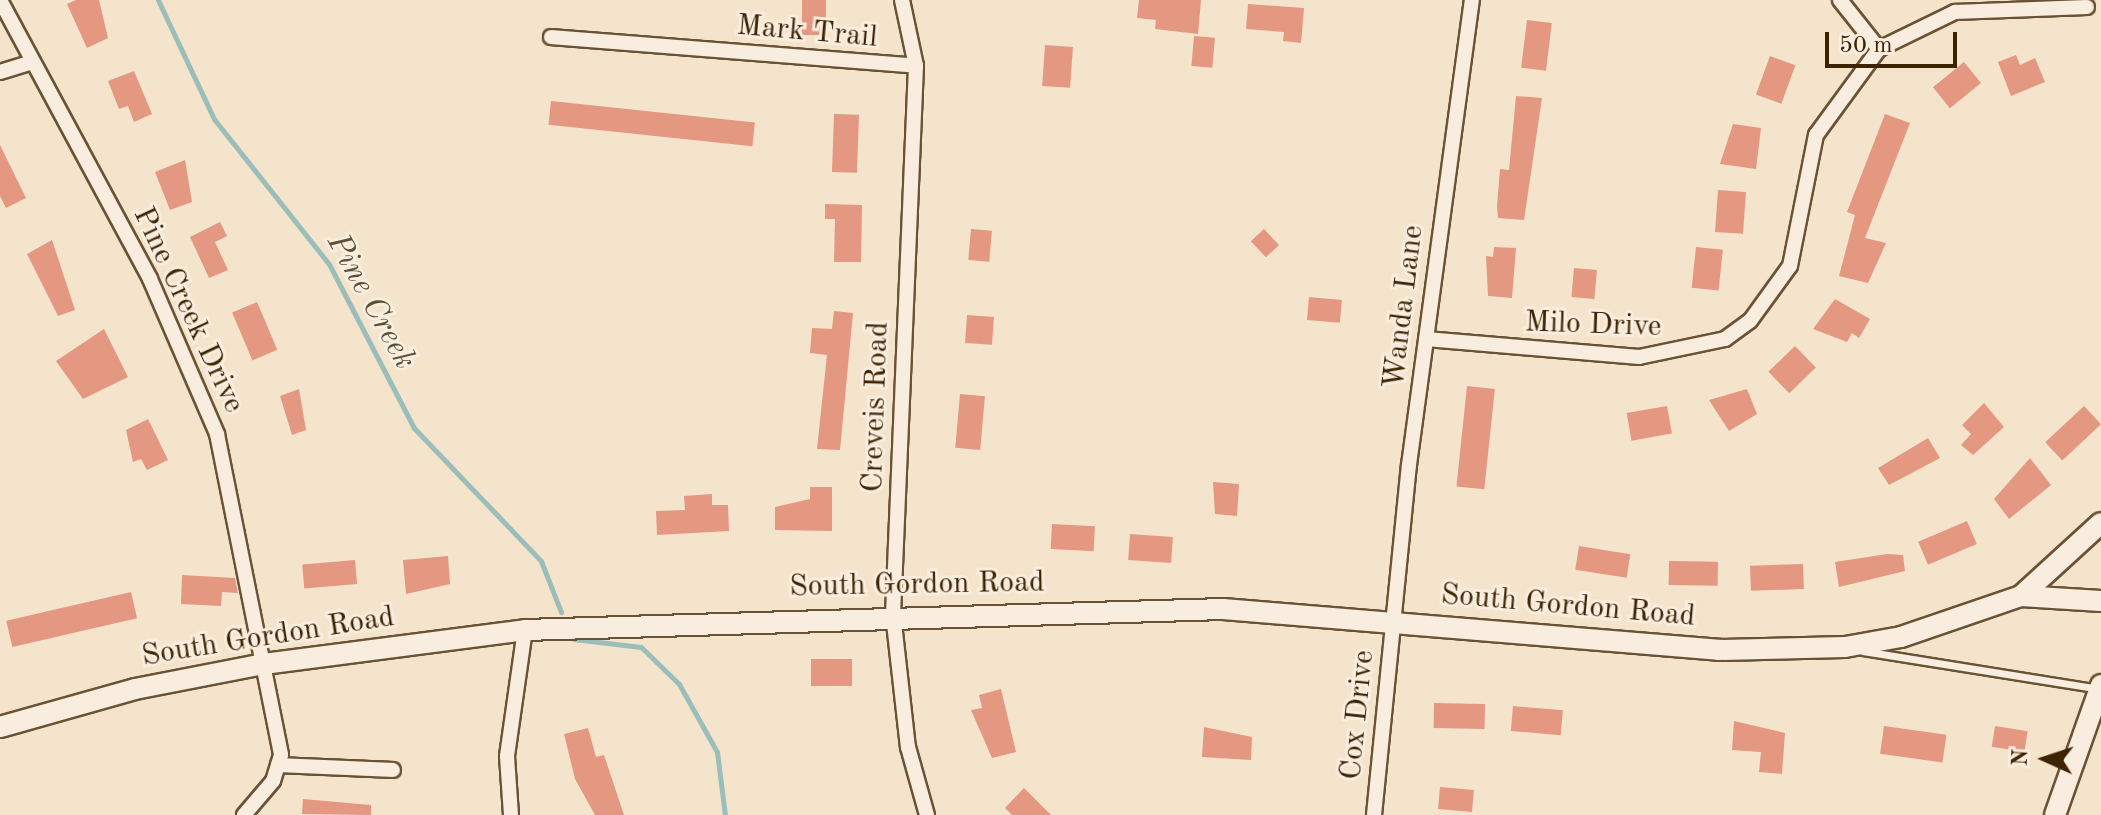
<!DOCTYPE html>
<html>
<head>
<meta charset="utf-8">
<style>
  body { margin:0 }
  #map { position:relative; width:2101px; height:815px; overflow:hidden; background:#f5e4cc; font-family:"Old Standard TT",serif }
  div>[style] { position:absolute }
  .stream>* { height:5px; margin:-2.5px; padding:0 2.5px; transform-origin:2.5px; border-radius:2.5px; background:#9cbeba }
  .building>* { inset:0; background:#e49781; transform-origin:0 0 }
  .roads { filter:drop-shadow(2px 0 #6a5334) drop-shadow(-2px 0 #6a5334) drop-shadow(0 2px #6a5334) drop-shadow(0 -2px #6a5334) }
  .lane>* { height:7px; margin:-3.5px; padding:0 3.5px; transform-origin:3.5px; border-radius:3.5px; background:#f8edde }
  .street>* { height:14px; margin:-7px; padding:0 7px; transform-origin:7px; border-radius:7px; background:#f8edde }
  .secondary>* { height:20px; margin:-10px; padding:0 10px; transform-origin:10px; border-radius:10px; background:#f8edde }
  span { translate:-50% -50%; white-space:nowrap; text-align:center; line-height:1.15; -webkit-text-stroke:6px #f8edde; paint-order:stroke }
  .street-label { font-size:30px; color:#3c2302 }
  .water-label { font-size:32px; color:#595239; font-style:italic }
  .north { position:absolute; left:2005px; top:719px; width:80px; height:80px; -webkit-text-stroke:6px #f8edde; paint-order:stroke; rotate:273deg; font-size:22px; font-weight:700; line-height:32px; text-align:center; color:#3c2302 }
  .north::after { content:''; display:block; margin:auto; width:28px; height:36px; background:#3c2302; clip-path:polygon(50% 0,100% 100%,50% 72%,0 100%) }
  .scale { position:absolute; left:1825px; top:32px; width:132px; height:36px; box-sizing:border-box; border:4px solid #3c2302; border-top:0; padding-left:10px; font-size:24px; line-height:28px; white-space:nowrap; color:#3c2302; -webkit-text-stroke:6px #f8edde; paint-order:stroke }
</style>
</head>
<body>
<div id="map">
  <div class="stream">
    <div style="left:158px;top:0;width:132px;rotate:64.8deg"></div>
    <div style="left:214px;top:119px;width:185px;rotate:51.6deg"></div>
    <div style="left:329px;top:264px;width:185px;rotate:62.6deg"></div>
    <div style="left:414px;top:428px;width:184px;rotate:46.3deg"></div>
    <div style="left:541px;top:561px;width:55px;rotate:68.6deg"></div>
    <div style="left:574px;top:639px;width:67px;rotate:6.8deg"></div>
    <div style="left:641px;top:647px;width:53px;rotate:44.2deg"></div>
    <div style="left:679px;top:684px;width:78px;rotate:60.8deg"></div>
    <div style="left:717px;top:752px;width:64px;rotate:82.8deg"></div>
  </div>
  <div class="building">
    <div style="clip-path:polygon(76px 0,99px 0,108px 38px,87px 48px,67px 4px)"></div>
    <div style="left:802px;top:0;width:24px;height:35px"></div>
    <div style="clip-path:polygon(1139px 0,1201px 0,1198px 34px,1155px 29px,1156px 20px,1137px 18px)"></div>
    <div style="clip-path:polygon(1248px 4px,1304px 8px,1301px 43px,1283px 41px,1284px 32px,1246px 29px)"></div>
    <div style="left:1527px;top:20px;width:25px;height:48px;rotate:7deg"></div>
    <div style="left:1194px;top:36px;width:21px;height:30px;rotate:5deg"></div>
    <div style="left:1045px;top:45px;width:28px;height:41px;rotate:4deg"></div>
    <div style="clip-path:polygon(2016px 55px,2020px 65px,2035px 58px,2045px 82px,2011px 96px,1998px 62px)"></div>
    <div style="left:1770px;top:56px;width:27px;height:41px;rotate:20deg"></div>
    <div style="left:1964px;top:62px;width:27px;height:40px;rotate:51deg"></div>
    <div style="clip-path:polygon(134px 71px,152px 114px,134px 122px,128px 106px,119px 109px,108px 81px)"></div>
    <div style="clip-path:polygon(1516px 96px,1542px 98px,1524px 220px,1498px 218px,1497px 206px,1500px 169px,1509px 170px)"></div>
    <div style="left:551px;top:101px;width:205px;height:24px;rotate:6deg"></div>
    <div style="left:834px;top:114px;width:25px;height:58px;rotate:2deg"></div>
    <div style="clip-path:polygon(1885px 114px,1910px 123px,1865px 238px,1886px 243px,1868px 283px,1839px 276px,1855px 215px,1847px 212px)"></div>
    <div style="clip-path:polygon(1733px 124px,1761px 128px,1756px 169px,1720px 164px)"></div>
    <div style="clip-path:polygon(0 145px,26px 198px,6px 208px,0 196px)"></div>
    <div style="clip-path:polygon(185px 160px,192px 202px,170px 210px,155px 172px)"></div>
    <div style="left:1718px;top:190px;width:28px;height:42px;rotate:4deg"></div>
    <div style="clip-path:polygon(825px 204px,862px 205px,861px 262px,834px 262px,835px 219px,825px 219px)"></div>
    <div style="clip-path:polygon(220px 222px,227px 236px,215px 242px,228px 270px,209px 278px,190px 237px)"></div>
    <div style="left:971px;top:229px;width:21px;height:31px;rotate:5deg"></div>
    <div style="left:1264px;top:229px;width:22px;height:18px;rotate:47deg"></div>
    <div style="clip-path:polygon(52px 240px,75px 310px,58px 316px,27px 254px)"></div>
    <div style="clip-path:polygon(1494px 247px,1516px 248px,1512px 298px,1488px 296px,1486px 256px,1493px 257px)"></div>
    <div style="left:1696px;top:247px;width:27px;height:41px;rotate:6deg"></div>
    <div style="left:1574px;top:268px;width:23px;height:29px;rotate:5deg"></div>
    <div style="left:1309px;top:297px;width:33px;height:23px;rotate:5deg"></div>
    <div style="clip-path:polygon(1835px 299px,1870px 319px,1859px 338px,1852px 333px,1847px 342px,1813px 329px)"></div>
    <div style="left:257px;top:302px;width:52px;height:27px;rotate:67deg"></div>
    <div style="clip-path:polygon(834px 311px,853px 313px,840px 450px,817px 449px,827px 355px,810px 353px,812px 328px,832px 329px)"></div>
    <div style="left:967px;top:315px;width:27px;height:28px;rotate:4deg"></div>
    <div style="clip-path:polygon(104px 329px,128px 377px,83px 399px,56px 361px)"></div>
    <div style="left:1795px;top:346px;width:30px;height:37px;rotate:46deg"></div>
    <div style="left:1467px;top:386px;width:28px;height:101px;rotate:6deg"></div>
    <div style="clip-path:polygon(299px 389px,306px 430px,292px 435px,280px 396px)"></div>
    <div style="clip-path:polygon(1747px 389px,1757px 414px,1729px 431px,1709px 400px)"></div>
    <div style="left:960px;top:394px;width:25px;height:54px;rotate:5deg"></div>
    <div style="clip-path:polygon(1984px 403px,2004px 427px,1973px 455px,1961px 445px,1971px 434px,1962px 425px)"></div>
    <div style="left:1667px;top:406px;width:28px;height:41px;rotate:80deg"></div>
    <div style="left:2084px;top:406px;width:25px;height:53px;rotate:47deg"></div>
    <div style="clip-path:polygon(148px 419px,168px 460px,147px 470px,141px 459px,133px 462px,126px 430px)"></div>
    <div style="clip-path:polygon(1928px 438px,1940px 458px,1889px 485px,1878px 468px)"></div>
    <div style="clip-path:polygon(2030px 458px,2051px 485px,2009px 519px,1994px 499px)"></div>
    <div style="clip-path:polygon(1213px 482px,1239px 484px,1237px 516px,1215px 514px)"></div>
    <div style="clip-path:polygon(810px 487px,832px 487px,832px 531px,775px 530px,775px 507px,810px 499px)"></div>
    <div style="clip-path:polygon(712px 494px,712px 505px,728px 505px,729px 531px,657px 535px,656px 511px,685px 510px,684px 496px)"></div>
    <div style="left:1967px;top:521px;width:25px;height:53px;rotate:67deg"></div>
    <div style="left:1052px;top:524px;width:43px;height:25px;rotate:3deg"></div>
    <div style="left:1130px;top:534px;width:43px;height:26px;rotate:4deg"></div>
    <div style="left:1579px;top:546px;width:52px;height:24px;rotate:9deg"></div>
    <div style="clip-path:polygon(1887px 554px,1903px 555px,1905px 571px,1839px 587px,1835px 562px)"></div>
    <div style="clip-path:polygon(448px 556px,450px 584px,406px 594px,403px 560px)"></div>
    <div style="left:355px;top:560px;width:24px;height:53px;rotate:85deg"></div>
    <div style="left:1669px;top:561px;width:49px;height:24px;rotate:1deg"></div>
    <div style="left:1803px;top:564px;width:25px;height:53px;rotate:88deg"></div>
    <div style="clip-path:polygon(182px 575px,235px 578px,238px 593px,222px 592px,221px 606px,181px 604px)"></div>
    <div style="left:131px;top:592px;width:27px;height:128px;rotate:77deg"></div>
    <div style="left:811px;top:659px;width:41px;height:27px"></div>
    <div style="clip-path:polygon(1001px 689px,1016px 752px,992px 758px,971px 710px,982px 708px,979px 695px)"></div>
    <div style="left:1434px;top:703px;width:51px;height:25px;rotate:1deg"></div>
    <div style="left:1513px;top:706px;width:50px;height:25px;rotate:5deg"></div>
    <div style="clip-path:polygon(1734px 721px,1785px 733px,1782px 774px,1759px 772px,1761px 752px,1732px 750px)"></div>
    <div style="left:1884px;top:726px;width:63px;height:28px;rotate:8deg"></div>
    <div style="left:1995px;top:726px;width:33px;height:21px;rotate:9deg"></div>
    <div style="clip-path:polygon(1204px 727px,1252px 737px,1251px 760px,1202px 757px)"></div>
    <div style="clip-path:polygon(588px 728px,596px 757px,604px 755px,624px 815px,595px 815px,575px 779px,564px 734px)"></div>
    <div style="left:1440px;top:787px;width:34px;height:22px;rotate:5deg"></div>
    <div style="clip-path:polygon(1024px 788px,1051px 815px,1012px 815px,1005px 808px)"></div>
    <div style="clip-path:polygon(303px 799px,371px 805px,371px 815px,302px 814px)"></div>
  </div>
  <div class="roads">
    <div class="lane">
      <div style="left:1863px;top:651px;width:239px;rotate:9.1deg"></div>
    </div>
    <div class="street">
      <div style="left:0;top:0;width:317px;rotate:61.7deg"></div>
      <div style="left:150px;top:279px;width:169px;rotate:66.6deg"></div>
      <div style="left:217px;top:434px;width:327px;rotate:78.7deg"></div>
      <div style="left:281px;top:755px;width:27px;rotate:107deg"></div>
      <div style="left:273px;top:781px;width:45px;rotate:130.5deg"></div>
      <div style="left:902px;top:0;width:67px;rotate:78deg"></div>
      <div style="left:916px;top:66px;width:548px;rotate:92.4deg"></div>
      <div style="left:893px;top:614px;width:134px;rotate:83.6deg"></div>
      <div style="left:908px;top:747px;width:71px;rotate:74.4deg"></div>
      <div style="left:1840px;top:0;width:63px;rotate:51.5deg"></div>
      <div style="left:551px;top:37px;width:366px;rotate:4.5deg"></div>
      <div style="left:0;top:72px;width:34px;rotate:-17deg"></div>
      <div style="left:1426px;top:339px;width:214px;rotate:4.8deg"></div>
      <div style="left:1639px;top:357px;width:88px;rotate:-11.8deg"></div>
      <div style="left:1725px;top:339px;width:31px;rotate:-36deg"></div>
      <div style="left:1750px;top:321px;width:68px;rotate:-54deg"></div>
      <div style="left:1790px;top:266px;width:134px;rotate:-78.8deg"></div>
      <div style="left:1816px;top:135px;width:107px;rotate:-53.8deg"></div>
      <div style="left:1879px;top:49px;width:85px;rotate:-26deg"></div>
      <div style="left:1955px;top:12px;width:132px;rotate:-2.2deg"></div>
      <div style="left:278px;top:765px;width:115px;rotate:2.5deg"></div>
      <div style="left:511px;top:815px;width:59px;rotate:-93.9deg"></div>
      <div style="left:507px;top:756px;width:127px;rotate:-81.9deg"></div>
      <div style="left:1374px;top:815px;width:352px;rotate:-84.3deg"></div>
      <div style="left:1409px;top:465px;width:469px;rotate:-82.3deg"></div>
    </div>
    <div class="secondary">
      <div style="left:2021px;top:596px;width:108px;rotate:-42.4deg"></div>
      <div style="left:0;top:727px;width:140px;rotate:-15.7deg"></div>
      <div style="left:135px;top:689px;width:131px;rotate:-11deg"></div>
      <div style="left:264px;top:664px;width:263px;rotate:-7.4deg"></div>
      <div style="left:525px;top:630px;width:698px;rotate:-1.72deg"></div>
      <div style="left:1223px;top:609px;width:497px;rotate:4.7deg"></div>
      <div style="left:1718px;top:650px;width:127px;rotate:-1.4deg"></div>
      <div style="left:1845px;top:647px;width:57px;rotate:-10.1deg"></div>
      <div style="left:1901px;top:637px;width:127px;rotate:-18.9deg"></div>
      <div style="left:2021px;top:596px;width:80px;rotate:3.6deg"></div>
      <div style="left:2055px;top:815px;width:138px;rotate:-70.5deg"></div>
    </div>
  </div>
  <div class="street-label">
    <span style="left:807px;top:32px;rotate:5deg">Mark Trail</span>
    <span style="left:1404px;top:307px;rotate:-83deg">Wanda Lane</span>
    <span style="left:188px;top:310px;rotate:65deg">Pine Creek Drive</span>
    <span style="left:1593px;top:325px;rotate:2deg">Milo Drive</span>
    <span style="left:876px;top:407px;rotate:-88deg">Creveis Road</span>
    <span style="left:917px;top:585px;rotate:-1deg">South Gordon Road</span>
    <span style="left:1568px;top:606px;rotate:5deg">South Gordon Road</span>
    <span style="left:268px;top:637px;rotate:-9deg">South Gordon Road</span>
    <span style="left:1358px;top:715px;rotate:-84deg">Cox Drive</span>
  </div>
  <div class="water-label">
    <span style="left:370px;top:302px;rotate:61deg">Pine Creek</span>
  </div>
  <div class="north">N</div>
  <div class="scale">50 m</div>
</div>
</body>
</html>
